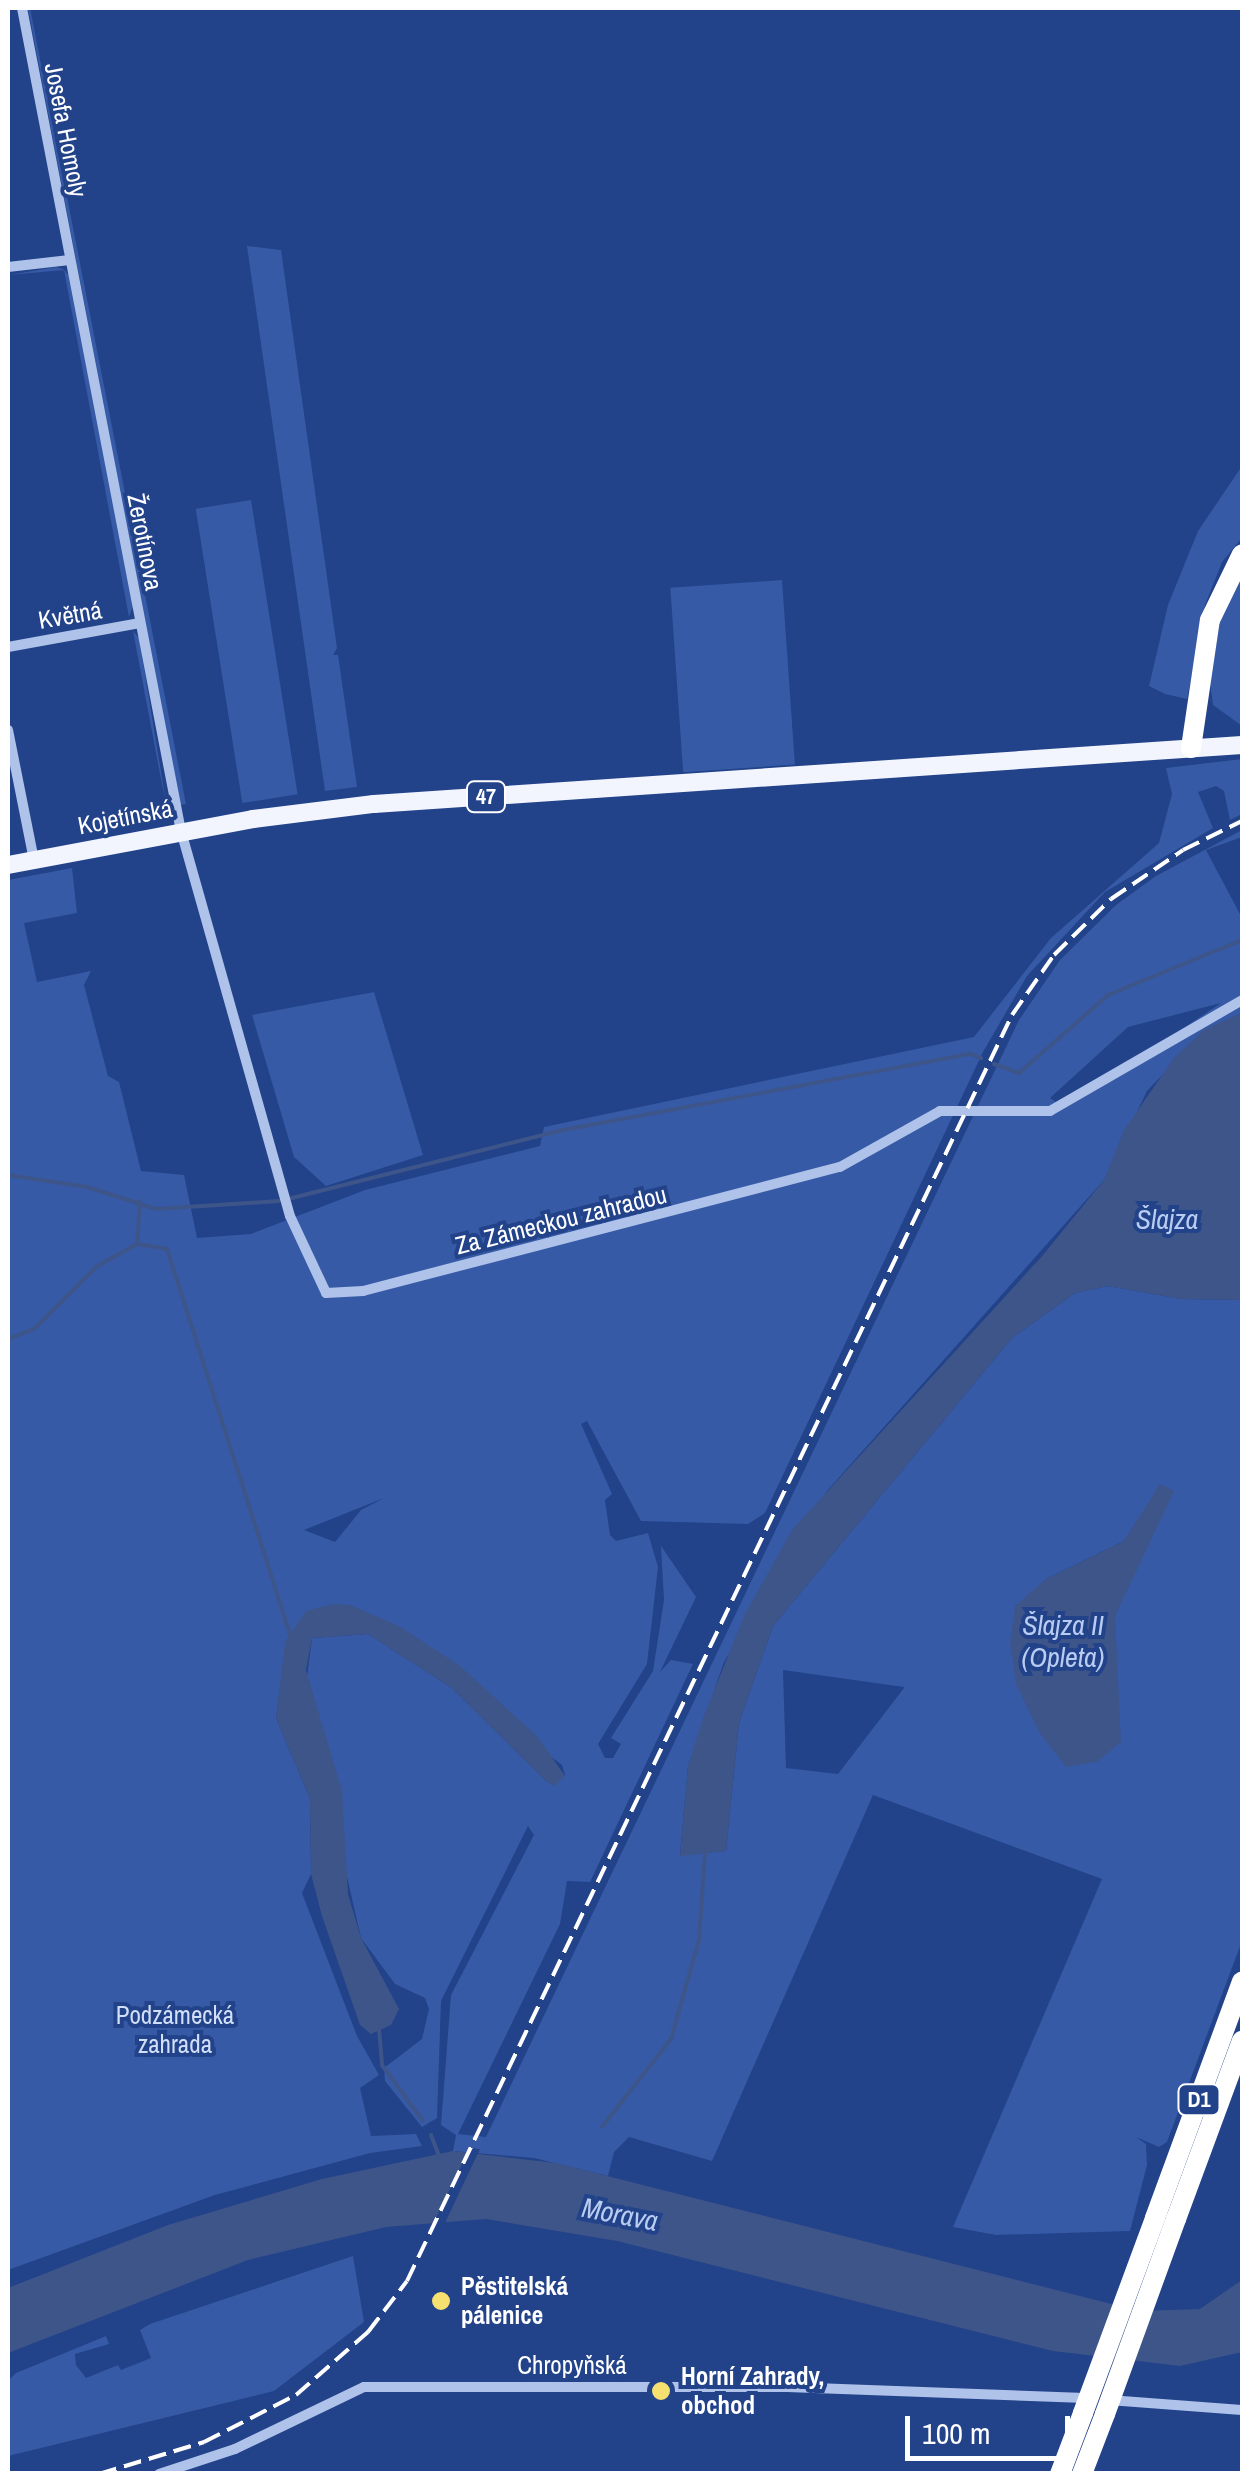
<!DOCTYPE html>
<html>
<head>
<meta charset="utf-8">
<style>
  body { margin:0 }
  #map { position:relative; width:1250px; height:2481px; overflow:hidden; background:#224289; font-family:"Archivo Narrow",sans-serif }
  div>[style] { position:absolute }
  .green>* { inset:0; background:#365aa6; transform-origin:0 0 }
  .water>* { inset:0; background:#3e558a }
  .pier>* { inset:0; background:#224289 }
  .stream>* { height:4px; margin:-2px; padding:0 2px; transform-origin:2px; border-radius:2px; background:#3e558a }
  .minor>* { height:10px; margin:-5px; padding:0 5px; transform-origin:5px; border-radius:5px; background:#aec2ea }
  .primary>* { height:18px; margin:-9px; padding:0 9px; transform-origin:9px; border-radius:9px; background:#f2f5fe }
  .motorway>* { height:20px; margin:-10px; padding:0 10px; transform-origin:10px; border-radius:10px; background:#fff }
  .rail>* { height:4px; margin-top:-2px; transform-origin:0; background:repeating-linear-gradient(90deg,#fff 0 18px,transparent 0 26px) }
  .motorway-bridge>* { height:20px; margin:-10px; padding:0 10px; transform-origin:10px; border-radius:10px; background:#fff }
  .dots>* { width:28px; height:28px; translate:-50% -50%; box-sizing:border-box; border:5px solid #224289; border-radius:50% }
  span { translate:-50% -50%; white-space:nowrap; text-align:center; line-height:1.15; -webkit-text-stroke:8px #224289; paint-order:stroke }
  .shield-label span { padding:2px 8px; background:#224289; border:2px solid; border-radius:8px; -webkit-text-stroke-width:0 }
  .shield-label { font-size:22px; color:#fff; font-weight:700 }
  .street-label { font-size:25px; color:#fff }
  .park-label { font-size:25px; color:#d2dff8 }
  .poi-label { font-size:25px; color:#fff; font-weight:700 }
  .left { translate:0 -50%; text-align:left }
  .water-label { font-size:28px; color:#b9ccf2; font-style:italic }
  .frame { position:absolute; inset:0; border:10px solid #fff; pointer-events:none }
  .scale { position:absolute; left:905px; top:2416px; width:165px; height:45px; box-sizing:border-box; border:5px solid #fff; border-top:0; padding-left:12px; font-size:30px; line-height:35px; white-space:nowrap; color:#fff; -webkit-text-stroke:8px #224289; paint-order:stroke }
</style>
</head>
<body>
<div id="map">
  <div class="green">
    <div style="clip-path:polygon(28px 8px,30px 8px,186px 804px,180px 805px)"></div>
    <div style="clip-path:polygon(247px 246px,281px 250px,337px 648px,333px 655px,338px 655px,357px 787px,325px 791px)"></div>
    <div style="clip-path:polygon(56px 267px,63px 269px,70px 276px,133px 606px,129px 617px,64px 270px,8px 275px)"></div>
    <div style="clip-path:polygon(1242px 466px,1242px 538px,1222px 562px,1205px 605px,1187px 699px,1165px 694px,1149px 686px,1168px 605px,1198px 531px)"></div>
    <div style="left:251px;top:500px;width:298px;height:56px;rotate:81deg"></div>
    <div style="clip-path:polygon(1242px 574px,1242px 726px,1213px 705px,1210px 683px,1220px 619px)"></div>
    <div style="left:782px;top:580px;width:185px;height:112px;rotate:86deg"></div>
    <div style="clip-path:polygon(133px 631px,139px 638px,167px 808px,160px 774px)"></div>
    <div style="clip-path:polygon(evenodd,1242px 759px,1242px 814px,1230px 820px,1224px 791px,1216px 786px,1198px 792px,1213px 828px,1105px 892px,1027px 976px,983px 1052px,765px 1513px,748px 1524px,641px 1521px,587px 1421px,581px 1424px,612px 1494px,605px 1500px,610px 1535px,616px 1541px,648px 1533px,658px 1567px,647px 1664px,598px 1744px,605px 1758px,613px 1758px,621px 1744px,611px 1738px,653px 1671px,664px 1600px,661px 1546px,696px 1597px,660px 1672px,671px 1660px,693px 1664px,590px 1882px,567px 1881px,560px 1924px,458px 2134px,486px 2137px,1019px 1020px,1060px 960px,1116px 905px,1156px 876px,1242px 830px,1242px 837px,1206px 850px,1242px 918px,1242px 1013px,1205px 1030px,1147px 1091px,1104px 1180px,827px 1491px,724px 1662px,688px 1766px,680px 1855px,726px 1851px,739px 1723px,773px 1626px,1012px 1338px,1075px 1293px,1108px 1286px,1181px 1299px,1242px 1300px,1242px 1941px,1167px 2142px,1159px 2147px,1136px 2137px,1146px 2144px,1147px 2165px,1130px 2231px,996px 2235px,953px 2227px,1102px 1879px,873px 1795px,712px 2161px,629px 2137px,614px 2152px,608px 2176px,534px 2158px,453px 2151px,456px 2135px,441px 2125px,451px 1995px,534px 1835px,528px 1826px,441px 2001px,437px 2118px,422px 2127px,385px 2081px,384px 2068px,422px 2039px,429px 2009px,425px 1998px,395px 1984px,361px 1938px,305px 1693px,312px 1638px,368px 1634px,452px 1688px,547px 1782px,555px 1785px,565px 1775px,562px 1765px,350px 1605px,286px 1642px,276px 1718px,310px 1799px,311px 1874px,302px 1893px,357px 2036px,379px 2075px,360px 2088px,371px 2136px,416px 2134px,422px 2146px,370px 2153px,215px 2195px,8px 2270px,8px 880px,72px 868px,77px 913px,24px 923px,37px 982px,91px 971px,84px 985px,108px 1076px,119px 1082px,141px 1171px,184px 1175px,197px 1238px,251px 1234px,365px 1190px,540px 1146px,544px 1127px,974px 1037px,1051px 938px,1159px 843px,1172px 794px,1166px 768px,1242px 759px,1221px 1003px,1152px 1049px,1056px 1102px,1050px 1098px,1128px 1027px,1221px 1003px,1242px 759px,1161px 1484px,1115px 1616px,1046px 1579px,1124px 1541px,1161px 1484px,1242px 759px,384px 1498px,361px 1510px,335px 1542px,304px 1530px,384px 1498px,1242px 759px,783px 1670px,904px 1687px,904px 1688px,838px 1774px,786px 1768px,783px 1670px)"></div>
    <div style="clip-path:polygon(374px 992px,423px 1155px,326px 1186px,294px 1157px,252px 1015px)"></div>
    <div style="clip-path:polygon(353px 2256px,364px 2322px,274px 2391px,8px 2456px,8px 2381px,16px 2373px,106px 2336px,109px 2344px,75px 2354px,76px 2365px,86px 2378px,118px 2365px,121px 2370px,151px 2358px,140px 2330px,150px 2324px)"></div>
  </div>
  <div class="water">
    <div style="clip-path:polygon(1242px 1013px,1242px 1300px,1181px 1299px,1108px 1286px,1075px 1293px,1012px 1338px,773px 1626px,739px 1723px,726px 1851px,680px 1856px,688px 1766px,703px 1718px,745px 1614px,792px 1530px,1043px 1255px,1104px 1180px,1124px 1130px,1174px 1058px,1205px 1029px)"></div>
    <div style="clip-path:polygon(1160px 1484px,1174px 1491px,1115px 1616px,1121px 1742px,1097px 1762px,1066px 1767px,1039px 1732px,1016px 1684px,1010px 1642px,1015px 1606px,1046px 1579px,1124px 1541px)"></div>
    <div style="clip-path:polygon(333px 1604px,350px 1605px,399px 1626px,460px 1666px,537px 1736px,565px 1776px,555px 1786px,547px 1782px,452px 1688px,368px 1634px,312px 1638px,306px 1670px,342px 1791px,348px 1894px,361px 1938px,399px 2009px,391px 2025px,371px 2034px,360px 2025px,322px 1916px,311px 1874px,310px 1799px,276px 1718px,285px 1642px,306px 1611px)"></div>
    <div style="clip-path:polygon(453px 2151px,556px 2163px,1139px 2311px,1200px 2309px,1242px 2280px,1242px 2352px,1180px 2366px,1053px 2351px,617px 2241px,486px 2219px,386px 2227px,248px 2260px,8px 2353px,8px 2288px,168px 2225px,322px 2179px)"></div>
  </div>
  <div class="pier">
    <div style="clip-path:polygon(470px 2148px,480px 2149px,443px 2227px,431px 2228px)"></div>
  </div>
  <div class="stream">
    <div style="left:994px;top:1064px;width:27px;rotate:20deg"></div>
    <div style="left:1019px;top:1073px;width:118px;rotate:-41.2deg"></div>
    <div style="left:1108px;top:995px;width:145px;rotate:-22.3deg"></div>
    <div style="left:8px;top:1175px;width:80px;rotate:8.6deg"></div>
    <div style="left:87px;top:1187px;width:72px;rotate:17.7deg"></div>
    <div style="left:156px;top:1209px;width:123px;rotate:-3.7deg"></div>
    <div style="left:292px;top:1198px;width:274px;rotate:-14.1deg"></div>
    <div style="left:558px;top:1131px;width:420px;rotate:-10.6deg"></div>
    <div style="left:971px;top:1054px;width:11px;rotate:22deg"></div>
    <div style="left:137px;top:1244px;width:30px;rotate:9deg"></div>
    <div style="left:167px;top:1249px;width:407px;rotate:72.3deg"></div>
    <div style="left:8px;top:1339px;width:28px;rotate:-21deg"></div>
    <div style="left:34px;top:1329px;width:88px;rotate:-45deg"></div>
    <div style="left:96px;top:1267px;width:47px;rotate:-29.3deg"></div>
    <div style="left:137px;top:1244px;width:43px;rotate:-86deg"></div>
    <div style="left:379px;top:2029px;width:36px;rotate:85deg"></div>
    <div style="left:382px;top:2065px;width:69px;rotate:53.8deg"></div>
    <div style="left:602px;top:2127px;width:112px;rotate:-51.9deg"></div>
    <div style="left:671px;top:2039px;width:103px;rotate:-74.2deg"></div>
    <div style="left:699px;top:1940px;width:88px;rotate:-86.1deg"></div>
    <div style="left:431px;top:2135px;width:25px;rotate:69deg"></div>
  </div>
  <div class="minor">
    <div style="left:22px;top:8px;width:838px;rotate:79.07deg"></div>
    <div style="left:181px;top:831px;width:400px;rotate:74.2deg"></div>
    <div style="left:290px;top:1216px;width:85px;rotate:64.9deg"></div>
    <div style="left:326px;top:1293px;width:37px;rotate:-3deg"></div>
    <div style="left:363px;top:1291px;width:493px;rotate:-14.6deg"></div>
    <div style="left:840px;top:1167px;width:115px;rotate:-29.2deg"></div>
    <div style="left:940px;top:1111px;width:110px"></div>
    <div style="left:1050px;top:1111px;width:222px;rotate:-30deg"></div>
    <div style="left:8px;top:267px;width:62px;rotate:-6.4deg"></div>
    <div style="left:8px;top:647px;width:134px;rotate:-10.3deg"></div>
    <div style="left:8px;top:730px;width:133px;rotate:78.7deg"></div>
    <div style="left:1109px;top:2400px;width:133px;rotate:4.3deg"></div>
    <div style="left:159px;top:2474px;width:80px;rotate:-18.2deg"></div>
    <div style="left:235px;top:2449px;width:143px;rotate:-25.7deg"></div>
    <div style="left:364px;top:2387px;width:423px"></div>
    <div style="left:787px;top:2387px;width:305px;rotate:2.1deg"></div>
  </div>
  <div class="primary">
    <div style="left:8px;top:865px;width:249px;rotate:-10.6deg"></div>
    <div style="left:253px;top:819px;width:122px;rotate:-7.1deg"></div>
    <div style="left:374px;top:804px;width:870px;rotate:-3.89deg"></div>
  </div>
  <div class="motorway">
    <div style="left:1191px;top:748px;width:129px;rotate:-81.6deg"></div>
    <div style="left:1210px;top:620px;width:73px;rotate:-64.1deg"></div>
    <div style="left:1155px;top:2218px;width:252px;rotate:-69.8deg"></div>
    <div style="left:1176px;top:2219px;width:190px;rotate:-69.7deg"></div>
    <div style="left:1060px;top:2474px;width:65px;rotate:-69.3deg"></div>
    <div style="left:1082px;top:2474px;width:64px;rotate:-69deg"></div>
  </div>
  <div class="rail">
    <div style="left:99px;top:2474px;width:110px;rotate:-16.9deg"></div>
    <div style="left:204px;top:2442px;width:103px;rotate:-27.1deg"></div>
    <div style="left:296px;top:2395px;width:96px;rotate:-41.2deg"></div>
    <div style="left:368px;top:2332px;width:64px;rotate:-52.6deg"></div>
    <div style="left:407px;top:2281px;width:1403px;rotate:-64.46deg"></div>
    <div style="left:1012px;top:1015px;width:73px;rotate:-55deg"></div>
    <div style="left:1054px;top:955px;width:80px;rotate:-44.5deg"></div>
    <div style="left:1111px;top:899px;width:87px;rotate:-34.2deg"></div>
    <div style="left:1183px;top:850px;width:66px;rotate:-26.2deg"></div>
  </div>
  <div class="motorway-bridge">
    <div style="left:1083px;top:2413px;width:208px;rotate:-69.7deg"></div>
    <div style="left:1105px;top:2414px;width:208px;rotate:-70deg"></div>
  </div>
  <div class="dots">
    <div style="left:441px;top:2301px;background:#f6e070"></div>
    <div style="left:661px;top:2391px;background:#f6e070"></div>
  </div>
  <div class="shield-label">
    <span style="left:486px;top:797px">47</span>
    <span style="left:1199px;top:2100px">D1</span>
  </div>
  <div class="street-label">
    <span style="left:66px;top:130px;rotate:79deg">Josefa Homoly</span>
    <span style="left:145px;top:542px;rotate:79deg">Žerotínova</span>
    <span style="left:70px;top:615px;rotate:-10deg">Květná</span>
    <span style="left:125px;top:817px;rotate:-11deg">Kojetínská</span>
    <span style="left:561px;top:1220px;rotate:-14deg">Za Zámeckou zahradou</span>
    <span style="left:572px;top:2365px">Chropyňská</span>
  </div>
  <div class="park-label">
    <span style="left:175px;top:2030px">Podzámecká<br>zahrada</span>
  </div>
  <div class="poi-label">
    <span class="left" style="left:461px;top:2301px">Pěstitelská<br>pálenice</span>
    <span class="left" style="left:681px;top:2391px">Horní Zahrady,<br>obchod</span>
  </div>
  <div class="water-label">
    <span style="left:1167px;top:1219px">Šlajza</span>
    <span style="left:1063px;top:1641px">Šlajza II<br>(Opleta)</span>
    <span style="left:620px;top:2214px;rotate:11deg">Morava</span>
  </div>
  <div class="frame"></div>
  <div class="scale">100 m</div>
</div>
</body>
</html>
